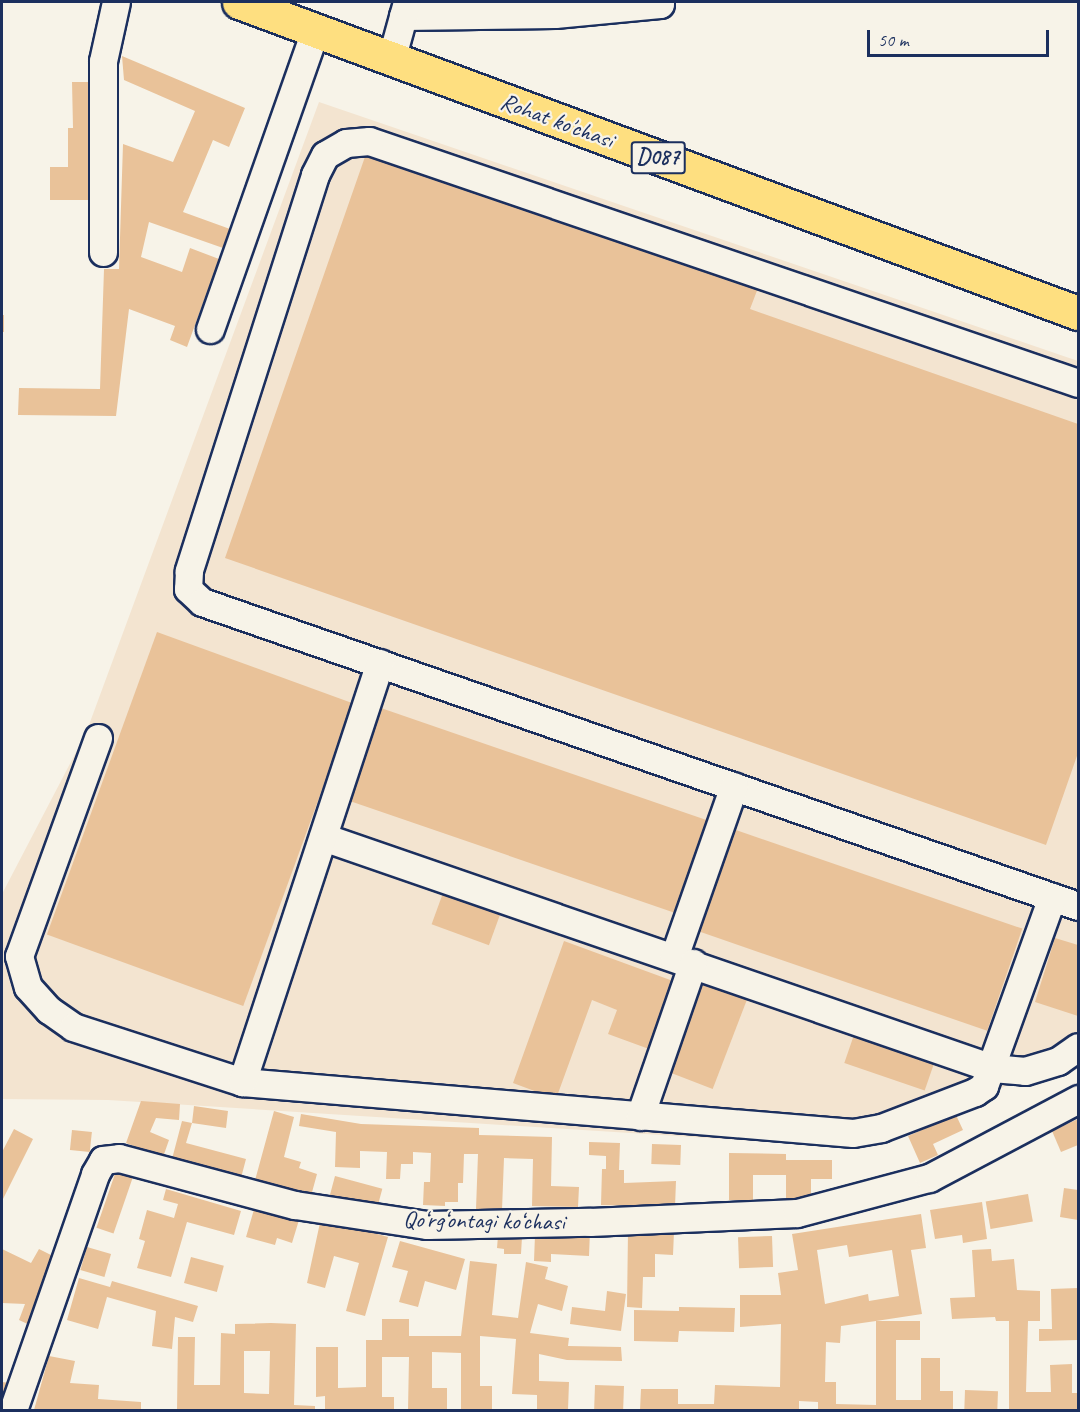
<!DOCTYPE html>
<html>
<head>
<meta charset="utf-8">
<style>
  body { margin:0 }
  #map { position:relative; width:1080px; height:1412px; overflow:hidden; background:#f7f3e8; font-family:Caveat,sans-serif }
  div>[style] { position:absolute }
  .built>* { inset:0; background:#f3e4d0 }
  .building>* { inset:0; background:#e9c299; transform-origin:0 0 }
  .roads { filter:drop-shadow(2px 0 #1b2f5e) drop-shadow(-2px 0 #1b2f5e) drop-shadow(0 2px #1b2f5e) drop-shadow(0 -2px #1b2f5e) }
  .minor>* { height:27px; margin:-13.5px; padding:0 13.5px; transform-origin:13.5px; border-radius:13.5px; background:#f7f3e8 }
  .major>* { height:33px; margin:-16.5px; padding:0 16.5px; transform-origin:16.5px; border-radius:16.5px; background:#fedf80 }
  span { translate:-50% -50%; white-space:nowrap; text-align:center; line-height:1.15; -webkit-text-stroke:4.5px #f7f3e8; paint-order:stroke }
  .shield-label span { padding:2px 4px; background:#f7f3e8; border:2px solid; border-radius:4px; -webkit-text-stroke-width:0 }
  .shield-label { font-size:22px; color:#1b2f5e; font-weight:700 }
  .street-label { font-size:24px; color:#1b2f5e }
  .frame { position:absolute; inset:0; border:3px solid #1b2f5e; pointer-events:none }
  .scale { position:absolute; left:867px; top:30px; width:182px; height:27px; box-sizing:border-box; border:3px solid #1b2f5e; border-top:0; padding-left:8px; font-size:18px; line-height:21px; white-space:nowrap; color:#1b2f5e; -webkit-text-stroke:4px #f7f3e8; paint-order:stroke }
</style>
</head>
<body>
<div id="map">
  <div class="built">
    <div style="clip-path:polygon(319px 102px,1078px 361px,1078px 1058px,851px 1147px,108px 1100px,2px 1099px,2px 894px,86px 733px)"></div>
  </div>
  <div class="building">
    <div style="clip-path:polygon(122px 56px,245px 108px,229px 147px,213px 140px,183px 212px,230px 229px,223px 248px,149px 222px,141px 257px,182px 272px,190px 248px,219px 259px,187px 347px,170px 340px,175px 326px,129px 309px,116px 416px,18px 415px,19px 388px,100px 389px,104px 269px,119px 269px,123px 144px,173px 162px,195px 111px,124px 80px)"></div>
    <div style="clip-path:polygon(72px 82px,91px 82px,91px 200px,50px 200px,50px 167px,68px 167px,68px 128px,73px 128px)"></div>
    <div style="clip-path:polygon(367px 151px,758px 288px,750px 309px,1078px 424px,1078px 753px,1046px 845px,225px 558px)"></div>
    <div style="left:4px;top:315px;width:17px;height:2px;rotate:90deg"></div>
    <div style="left:157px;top:632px;width:209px;height:322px;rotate:20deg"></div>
    <div style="left:378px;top:707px;width:355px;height:98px;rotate:19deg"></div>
    <div style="left:733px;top:829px;width:306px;height:108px;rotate:19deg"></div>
    <div style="left:447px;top:882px;width:61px;height:45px;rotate:20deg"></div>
    <div style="clip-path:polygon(1055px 938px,1078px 945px,1078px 1016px,1035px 1002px)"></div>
    <div style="clip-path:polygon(564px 941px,673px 981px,649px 1049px,608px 1034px,617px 1010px,592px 1000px,556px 1099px,513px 1083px)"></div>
    <div style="left:704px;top:972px;width:50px;height:106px;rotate:21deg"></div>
    <div style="left:857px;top:1026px;width:85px;height:39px;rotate:19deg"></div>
    <div style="clip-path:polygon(141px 1101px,180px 1104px,179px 1120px,156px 1118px,150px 1132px,169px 1140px,162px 1160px,148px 1155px,149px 1152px,126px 1143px)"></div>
    <div style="clip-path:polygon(194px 1106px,228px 1111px,226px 1128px,192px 1123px,186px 1143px,246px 1159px,241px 1178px,172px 1159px,182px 1121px,192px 1123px)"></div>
    <div style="clip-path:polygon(274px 1111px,294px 1117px,284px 1157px,301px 1162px,299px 1168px,317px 1174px,311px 1196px,254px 1184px)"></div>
    <div style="clip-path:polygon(301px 1114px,361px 1124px,479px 1128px,479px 1135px,552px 1137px,551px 1186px,579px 1187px,578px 1207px,532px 1206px,533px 1159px,504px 1158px,502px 1210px,476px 1209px,478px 1154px,464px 1154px,463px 1183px,458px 1183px,458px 1202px,445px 1202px,445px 1206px,423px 1205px,424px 1182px,430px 1182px,431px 1153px,413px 1152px,413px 1164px,401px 1164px,400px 1179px,386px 1179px,387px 1152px,360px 1151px,360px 1168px,335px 1167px,336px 1132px,299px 1126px)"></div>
    <div style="clip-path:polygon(956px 1115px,963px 1130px,933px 1144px,938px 1155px,920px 1163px,908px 1136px)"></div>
    <div style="clip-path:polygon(1078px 1119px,1078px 1145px,1061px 1152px,1052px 1131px)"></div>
    <div style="clip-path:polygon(14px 1129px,33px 1139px,2px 1201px,2px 1152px)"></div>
    <div style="left:72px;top:1130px;width:20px;height:20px;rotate:6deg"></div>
    <div style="clip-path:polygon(589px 1142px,620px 1143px,619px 1170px,624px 1170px,624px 1183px,676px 1181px,675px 1207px,601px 1205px,602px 1169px,606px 1169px,606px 1156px,589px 1155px)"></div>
    <div style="left:652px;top:1144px;width:29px;height:20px;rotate:2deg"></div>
    <div style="clip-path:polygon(729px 1153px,786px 1154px,786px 1160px,832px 1160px,832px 1179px,811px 1179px,811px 1201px,786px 1201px,786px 1175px,753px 1175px,753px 1200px,729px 1200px)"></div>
    <div style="left:116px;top:1171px;width:18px;height:60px;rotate:19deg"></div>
    <div style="left:335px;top:1176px;width:49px;height:24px;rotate:15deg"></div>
    <div style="clip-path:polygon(1064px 1188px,1078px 1190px,1078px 1220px,1060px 1217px)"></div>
    <div style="clip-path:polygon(166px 1189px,241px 1211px,234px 1235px,187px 1222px,171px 1277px,137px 1268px,145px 1241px,139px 1239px,147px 1210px,174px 1218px,178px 1204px,163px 1200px)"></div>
    <div style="left:1028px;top:1194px;width:28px;height:43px;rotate:80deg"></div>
    <div style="clip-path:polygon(982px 1202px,987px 1239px,963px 1243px,962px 1235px,935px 1239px,930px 1210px)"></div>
    <div style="clip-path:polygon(255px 1206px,299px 1220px,292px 1243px,277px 1238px,275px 1245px,246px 1237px)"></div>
    <div style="clip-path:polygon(evenodd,921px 1214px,926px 1248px,911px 1250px,922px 1314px,876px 1321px,920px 1321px,920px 1340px,896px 1340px,896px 1400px,921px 1400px,921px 1358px,940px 1358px,940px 1391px,953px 1391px,953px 1410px,818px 1410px,818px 1402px,799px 1401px,799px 1410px,640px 1410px,641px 1389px,678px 1389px,678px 1404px,714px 1404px,715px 1385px,780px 1387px,781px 1324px,740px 1327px,740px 1295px,781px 1295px,778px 1273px,798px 1270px,792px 1234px,921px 1214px,847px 1245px,849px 1257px,892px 1250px,899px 1296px,869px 1301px,868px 1294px,825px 1304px,817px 1250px,847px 1245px,921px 1214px,876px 1321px,876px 1405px,836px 1404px,836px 1382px,825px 1382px,826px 1342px,840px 1343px,841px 1326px,876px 1321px)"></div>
    <div style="clip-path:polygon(321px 1218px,388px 1237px,365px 1316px,346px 1311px,359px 1263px,334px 1256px,325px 1288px,307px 1283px)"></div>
    <div style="clip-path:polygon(552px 1229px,590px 1231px,589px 1256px,551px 1254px,551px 1262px,534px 1261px,535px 1235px,552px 1236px)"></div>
    <div style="clip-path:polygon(628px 1231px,674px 1232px,673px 1255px,655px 1254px,655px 1277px,643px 1277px,642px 1308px,627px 1307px)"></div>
    <div style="clip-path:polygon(498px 1236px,522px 1237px,521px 1254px,504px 1254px,504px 1249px,497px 1248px)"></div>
    <div style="left:772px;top:1236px;width:31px;height:34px;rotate:88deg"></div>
    <div style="clip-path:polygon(400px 1241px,465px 1259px,456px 1290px,425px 1281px,418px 1307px,399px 1302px,408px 1271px,392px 1267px)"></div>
    <div style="left:87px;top:1247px;width:25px;height:24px;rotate:16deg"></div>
    <div style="clip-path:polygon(2px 1249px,31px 1263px,39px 1249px,63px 1261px,34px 1327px,19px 1320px,25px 1304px,2px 1303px)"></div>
    <div style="clip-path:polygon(991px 1249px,992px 1261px,1014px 1259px,1017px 1290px,1040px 1291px,1040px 1321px,1028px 1321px,1026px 1392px,1051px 1392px,1050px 1365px,1072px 1364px,1072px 1393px,1078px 1393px,1078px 1410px,1009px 1410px,1009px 1321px,996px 1321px,995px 1317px,952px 1319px,950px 1298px,975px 1297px,972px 1250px)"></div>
    <div style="left:191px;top:1257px;width:34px;height:27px;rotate:15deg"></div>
    <div style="clip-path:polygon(470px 1261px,497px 1264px,492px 1315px,518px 1318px,526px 1262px,548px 1267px,545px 1279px,568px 1286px,562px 1311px,538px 1304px,530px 1333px,569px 1338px,568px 1346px,621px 1347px,622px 1361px,567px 1360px,539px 1354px,539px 1381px,569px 1382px,568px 1410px,537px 1410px,537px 1395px,512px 1394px,516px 1339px,480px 1336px,480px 1386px,492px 1386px,492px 1410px,461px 1410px,461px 1353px,432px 1352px,432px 1388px,447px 1388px,447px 1410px,408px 1410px,409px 1357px,382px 1357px,382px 1397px,394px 1397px,394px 1410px,325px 1410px,325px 1396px,316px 1397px,316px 1347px,338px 1347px,338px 1388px,366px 1387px,366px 1340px,382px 1340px,382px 1319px,409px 1319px,409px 1336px,461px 1336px)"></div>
    <div style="clip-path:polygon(79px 1278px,110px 1287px,112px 1281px,198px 1306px,193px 1322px,175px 1317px,172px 1349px,152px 1346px,156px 1311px,107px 1297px,98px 1329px,67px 1320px)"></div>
    <div style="clip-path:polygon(1078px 1288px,1078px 1340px,1039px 1341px,1039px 1329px,1052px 1329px,1051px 1289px)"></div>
    <div style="clip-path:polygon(607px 1291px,626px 1294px,621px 1331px,570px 1324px,572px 1307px,605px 1311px)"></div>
    <div style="clip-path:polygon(679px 1307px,735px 1308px,734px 1332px,679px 1331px,678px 1342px,634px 1341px,634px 1310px,679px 1311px)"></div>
    <div style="clip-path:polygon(evenodd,271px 1323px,296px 1324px,294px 1405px,315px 1406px,315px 1410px,177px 1410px,178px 1337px,195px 1337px,194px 1385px,220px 1385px,221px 1333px,235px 1334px,235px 1324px,271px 1323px,244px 1351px,270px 1351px,269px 1394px,244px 1393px,244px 1351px)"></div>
    <div style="clip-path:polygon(49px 1356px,75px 1361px,70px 1383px,99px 1385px,98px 1399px,141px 1402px,141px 1410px,34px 1410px)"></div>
    <div style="clip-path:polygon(2px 1382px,10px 1383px,2px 1410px)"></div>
    <div style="left:595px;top:1385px;width:29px;height:25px;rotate:2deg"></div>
    <div style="left:965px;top:1390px;width:33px;height:20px;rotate:2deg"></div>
  </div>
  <div class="roads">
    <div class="minor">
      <div style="left:403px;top:16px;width:152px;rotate:-0.8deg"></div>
      <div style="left:555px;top:14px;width:105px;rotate:-5.4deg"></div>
      <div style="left:660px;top:4px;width:2px;rotate:-90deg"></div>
      <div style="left:391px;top:60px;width:60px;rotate:-74.6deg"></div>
      <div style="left:103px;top:252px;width:191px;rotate:-90deg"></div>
      <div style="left:103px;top:61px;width:60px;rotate:-77.6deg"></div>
      <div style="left:210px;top:329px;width:316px;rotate:-70.6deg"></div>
      <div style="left:1078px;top:383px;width:749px;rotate:-161.15deg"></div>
      <div style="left:369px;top:141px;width:23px;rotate:175deg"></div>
      <div style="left:346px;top:143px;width:24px;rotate:150deg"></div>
      <div style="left:325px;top:155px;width:22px;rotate:117deg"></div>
      <div style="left:315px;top:175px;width:416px;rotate:107.7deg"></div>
      <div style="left:189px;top:571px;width:18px;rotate:93deg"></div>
      <div style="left:188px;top:589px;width:19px;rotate:43deg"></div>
      <div style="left:202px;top:602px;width:927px;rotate:19.14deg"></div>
      <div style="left:98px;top:738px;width:232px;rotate:109.9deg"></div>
      <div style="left:19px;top:956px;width:32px;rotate:74deg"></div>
      <div style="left:28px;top:987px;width:31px;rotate:48deg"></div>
      <div style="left:49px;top:1010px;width:29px;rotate:35deg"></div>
      <div style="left:73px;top:1027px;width:178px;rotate:18deg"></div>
      <div style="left:242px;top:1082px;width:613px;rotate:4.77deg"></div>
      <div style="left:853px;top:1133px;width:28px;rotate:-10deg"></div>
      <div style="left:881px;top:1128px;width:101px;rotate:-21deg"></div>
      <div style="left:975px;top:1092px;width:11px;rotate:-34deg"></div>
      <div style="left:984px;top:1086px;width:201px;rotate:-70.2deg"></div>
      <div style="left:323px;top:837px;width:708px;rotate:19.05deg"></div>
      <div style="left:992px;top:1068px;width:33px;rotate:5deg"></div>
      <div style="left:1025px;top:1071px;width:34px;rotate:-17deg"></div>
      <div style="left:1058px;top:1061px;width:24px;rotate:-35deg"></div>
      <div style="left:674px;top:957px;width:181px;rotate:-70.7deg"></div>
      <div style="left:242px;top:1082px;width:441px;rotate:-71.8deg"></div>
      <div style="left:640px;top:1116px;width:162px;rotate:-70.9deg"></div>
      <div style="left:13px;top:1410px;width:250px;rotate:-70.8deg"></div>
      <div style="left:95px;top:1174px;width:16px;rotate:-60deg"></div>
      <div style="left:103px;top:1160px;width:16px;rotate:-7deg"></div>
      <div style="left:119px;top:1158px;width:182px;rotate:15deg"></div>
      <div style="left:295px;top:1205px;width:134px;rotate:8.6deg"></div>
      <div style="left:427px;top:1225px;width:163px;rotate:-1.1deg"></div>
      <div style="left:590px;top:1222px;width:207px;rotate:-2.5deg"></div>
      <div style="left:797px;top:1213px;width:137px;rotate:-14.9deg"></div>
      <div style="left:929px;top:1178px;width:169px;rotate:-27.9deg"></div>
    </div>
    <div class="major">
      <div style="left:239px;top:2px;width:895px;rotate:20.34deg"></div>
    </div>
  </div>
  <div class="shield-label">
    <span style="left:658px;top:158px">D087</span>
  </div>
  <div class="street-label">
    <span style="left:557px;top:121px;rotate:20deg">Rohat ko'chasi</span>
    <span style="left:484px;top:1221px;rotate:1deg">Qo‘rg‘ontagi ko‘chasi</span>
  </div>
  <div class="frame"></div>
  <div class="scale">50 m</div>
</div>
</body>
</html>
